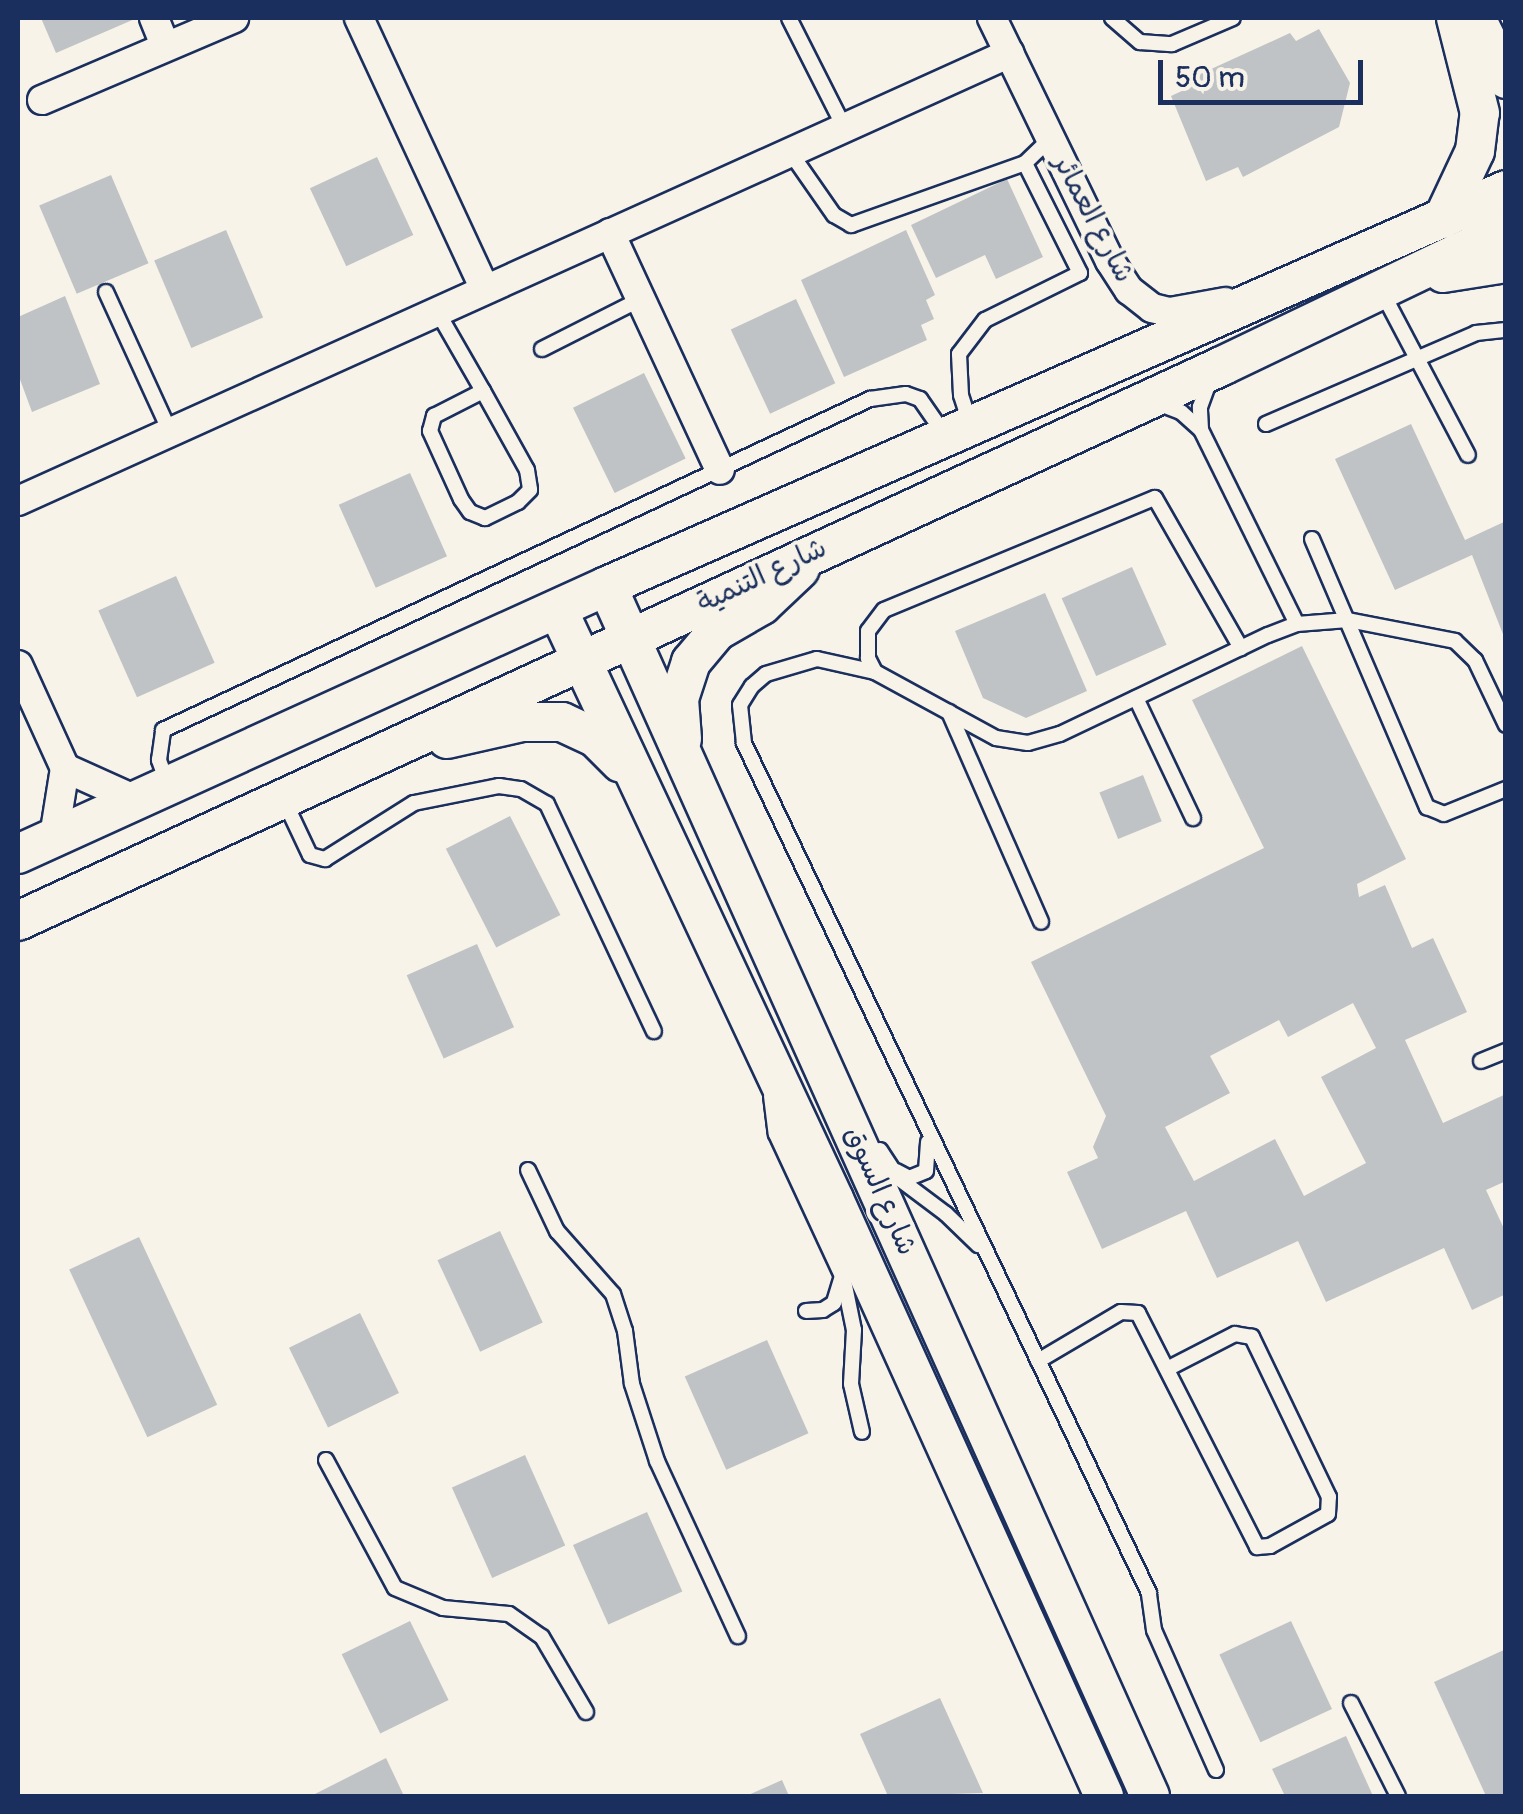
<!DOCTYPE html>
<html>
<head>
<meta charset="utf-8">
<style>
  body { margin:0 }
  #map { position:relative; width:1523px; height:1814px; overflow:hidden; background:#f7f3e8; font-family:Pangolin,"Playpen Sans Arabic",sans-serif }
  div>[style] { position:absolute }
  .building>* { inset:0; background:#c0c3c5; transform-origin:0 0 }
  .roads { filter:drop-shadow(2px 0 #1b2f5e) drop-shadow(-2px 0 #1b2f5e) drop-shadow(0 2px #1b2f5e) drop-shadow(0 -2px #1b2f5e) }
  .lane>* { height:14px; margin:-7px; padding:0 7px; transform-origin:7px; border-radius:7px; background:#f7f3e8 }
  .street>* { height:28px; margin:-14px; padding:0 14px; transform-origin:14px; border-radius:14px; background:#f7f3e8 }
  .secondary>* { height:38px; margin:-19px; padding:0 19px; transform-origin:19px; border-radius:19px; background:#f7f3e8 }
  span { translate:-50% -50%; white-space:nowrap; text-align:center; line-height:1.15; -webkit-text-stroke:8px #f7f3e8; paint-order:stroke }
  .street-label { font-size:28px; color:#1b2f5e }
  .frame { position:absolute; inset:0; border:20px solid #1b2f5e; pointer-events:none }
  .scale { position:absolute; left:1158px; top:60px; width:205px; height:45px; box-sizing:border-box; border:5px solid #1b2f5e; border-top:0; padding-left:12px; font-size:30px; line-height:35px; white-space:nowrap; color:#1b2f5e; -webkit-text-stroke:8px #f7f3e8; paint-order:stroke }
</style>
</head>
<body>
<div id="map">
  <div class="building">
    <div style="clip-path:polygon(41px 18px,137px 18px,56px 53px)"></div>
    <div style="clip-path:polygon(1319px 29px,1350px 83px,1339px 127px,1243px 177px,1238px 167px,1206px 181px,1171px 96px,1197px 84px,1198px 75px,1290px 33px,1296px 41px)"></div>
    <div style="left:377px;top:157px;width:86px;height:74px;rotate:65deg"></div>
    <div style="left:111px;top:175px;width:96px;height:78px;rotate:67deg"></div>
    <div style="clip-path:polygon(1007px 179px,1043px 257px,996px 279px,985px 255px,936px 278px,911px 225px)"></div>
    <div style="left:226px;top:230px;width:95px;height:78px;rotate:67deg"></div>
    <div style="clip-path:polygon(906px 230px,935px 295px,926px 300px,934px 319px,921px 325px,927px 340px,844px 377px,801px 280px)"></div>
    <div style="clip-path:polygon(65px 296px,100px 384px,32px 412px,18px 374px,18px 317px)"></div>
    <div style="left:796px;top:299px;width:93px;height:72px;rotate:65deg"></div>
    <div style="left:644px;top:373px;width:95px;height:79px;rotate:64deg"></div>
    <div style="clip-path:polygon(1411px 424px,1465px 540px,1506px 521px,1506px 642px,1472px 555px,1395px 590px,1335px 459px)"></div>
    <div style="left:410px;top:473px;width:91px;height:78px;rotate:66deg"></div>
    <div style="left:1132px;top:567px;width:85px;height:77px;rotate:66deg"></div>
    <div style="left:176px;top:576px;width:95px;height:85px;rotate:66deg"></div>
    <div style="clip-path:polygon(1045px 593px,1087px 691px,1026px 718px,983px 698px,955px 631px)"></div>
    <div style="clip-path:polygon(evenodd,1302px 646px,1406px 859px,1357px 884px,1359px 897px,1385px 885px,1412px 948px,1433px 938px,1467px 1012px,1405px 1040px,1443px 1123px,1506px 1094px,1506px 1181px,1486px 1190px,1506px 1233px,1506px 1294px,1472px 1310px,1444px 1248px,1326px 1302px,1298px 1241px,1217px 1278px,1186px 1211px,1102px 1249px,1067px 1172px,1098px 1158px,1093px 1147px,1106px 1116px,1031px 962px,1264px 848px,1192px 700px,1302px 646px,1353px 1003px,1376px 1048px,1321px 1077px,1366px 1163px,1304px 1196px,1275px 1139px,1194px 1181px,1165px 1127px,1230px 1093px,1210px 1056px,1279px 1020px,1288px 1037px,1353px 1003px)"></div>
    <div style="left:1143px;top:775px;width:50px;height:47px;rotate:68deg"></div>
    <div style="left:510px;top:816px;width:111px;height:72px;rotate:63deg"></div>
    <div style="left:477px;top:944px;width:91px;height:77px;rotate:66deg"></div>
    <div style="left:500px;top:1231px;width:101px;height:69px;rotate:65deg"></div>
    <div style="left:139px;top:1237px;width:185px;height:77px;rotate:65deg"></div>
    <div style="left:360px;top:1313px;width:89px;height:79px;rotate:64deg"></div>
    <div style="left:767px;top:1340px;width:102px;height:90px;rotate:66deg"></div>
    <div style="left:525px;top:1455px;width:99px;height:80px;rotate:66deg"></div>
    <div style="left:647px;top:1512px;width:87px;height:81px;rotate:66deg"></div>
    <div style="left:410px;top:1621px;width:88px;height:76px;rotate:64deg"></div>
    <div style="left:1291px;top:1621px;width:97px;height:79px;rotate:65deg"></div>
    <div style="clip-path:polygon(1506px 1649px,1506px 1796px,1486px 1796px,1434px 1682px)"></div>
    <div style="clip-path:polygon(940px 1698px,983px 1793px,888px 1796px,860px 1734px)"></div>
    <div style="clip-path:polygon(1346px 1736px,1373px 1796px,1285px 1796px,1272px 1769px)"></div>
    <div style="clip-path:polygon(386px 1758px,404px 1796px,311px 1796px)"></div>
    <div style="clip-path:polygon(782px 1780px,789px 1796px,746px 1796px)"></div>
  </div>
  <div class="roads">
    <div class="lane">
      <div style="left:789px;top:18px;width:122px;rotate:63.2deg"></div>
      <div style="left:1112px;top:18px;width:37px;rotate:41deg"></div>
      <div style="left:1140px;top:42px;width:32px;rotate:4deg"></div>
      <div style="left:1172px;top:44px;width:66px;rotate:-23.1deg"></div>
      <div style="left:790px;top:152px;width:77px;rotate:55.1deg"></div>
      <div style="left:834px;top:215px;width:20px;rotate:30deg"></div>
      <div style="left:851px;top:225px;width:185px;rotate:-19.6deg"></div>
      <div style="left:106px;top:292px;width:154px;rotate:65.4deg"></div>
      <div style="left:1382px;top:292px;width:184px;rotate:62.2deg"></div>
      <div style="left:437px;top:311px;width:92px;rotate:60.1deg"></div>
      <div style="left:483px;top:391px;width:90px;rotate:60.9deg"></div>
      <div style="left:527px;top:470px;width:20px;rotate:81deg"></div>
      <div style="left:530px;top:490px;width:17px;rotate:135deg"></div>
      <div style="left:518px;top:502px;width:37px;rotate:154deg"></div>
      <div style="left:485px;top:518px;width:16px;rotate:-158deg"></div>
      <div style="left:470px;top:512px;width:16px;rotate:-125deg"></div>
      <div style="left:461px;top:499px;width:75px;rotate:-114.5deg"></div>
      <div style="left:430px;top:431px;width:16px;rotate:-75deg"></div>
      <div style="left:434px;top:416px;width:55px;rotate:-27deg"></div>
      <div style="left:542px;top:349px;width:111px;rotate:-26.8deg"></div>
      <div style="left:1157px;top:403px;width:26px;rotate:21deg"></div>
      <div style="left:1181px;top:412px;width:27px;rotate:42deg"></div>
      <div style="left:1201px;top:430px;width:216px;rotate:63.7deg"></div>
      <div style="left:970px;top:423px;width:29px;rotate:-108deg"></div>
      <div style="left:961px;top:395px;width:41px;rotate:-92.8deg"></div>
      <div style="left:959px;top:354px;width:43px;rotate:-52.6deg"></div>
      <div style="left:985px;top:320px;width:106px;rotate:-26.3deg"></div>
      <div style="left:1080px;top:273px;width:123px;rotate:-116.6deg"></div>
      <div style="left:1025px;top:163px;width:36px;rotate:-44deg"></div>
      <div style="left:1266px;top:424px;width:229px;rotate:-23.4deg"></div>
      <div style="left:1476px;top:333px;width:30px;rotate:-6deg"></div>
      <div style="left:1201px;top:429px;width:22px;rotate:-93deg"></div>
      <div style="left:1200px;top:407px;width:27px;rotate:-70deg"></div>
      <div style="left:1312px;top:539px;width:292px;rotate:66.8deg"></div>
      <div style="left:1427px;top:807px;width:18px;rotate:22deg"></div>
      <div style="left:1444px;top:814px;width:67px;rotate:-22deg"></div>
      <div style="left:875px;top:672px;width:16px;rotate:-117deg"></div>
      <div style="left:868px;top:658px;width:27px;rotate:-90deg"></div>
      <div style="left:868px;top:631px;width:26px;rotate:-53deg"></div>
      <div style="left:884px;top:610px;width:293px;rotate:-22.5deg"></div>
      <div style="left:1155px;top:498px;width:173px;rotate:60.2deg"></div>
      <div style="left:1136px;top:698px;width:133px;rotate:64.6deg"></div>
      <div style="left:949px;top:712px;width:229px;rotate:66.3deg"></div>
      <div style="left:168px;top:785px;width:27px;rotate:-110deg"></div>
      <div style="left:159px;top:760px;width:30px;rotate:-82deg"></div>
      <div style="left:163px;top:730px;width:781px;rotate:-25.09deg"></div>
      <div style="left:870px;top:399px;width:36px;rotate:-8deg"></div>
      <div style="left:906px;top:394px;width:15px;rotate:20deg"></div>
      <div style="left:920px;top:399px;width:44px;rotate:55.2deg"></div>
      <div style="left:283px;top:798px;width:63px;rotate:64.7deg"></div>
      <div style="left:310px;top:855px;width:16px;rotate:15deg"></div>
      <div style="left:325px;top:859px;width:105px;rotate:-32.2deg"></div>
      <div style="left:414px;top:803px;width:87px;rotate:-11.3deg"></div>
      <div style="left:499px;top:786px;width:22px;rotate:8deg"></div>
      <div style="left:521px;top:789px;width:30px;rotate:30deg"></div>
      <div style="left:547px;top:804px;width:251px;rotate:64.8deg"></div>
      <div style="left:1481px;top:1061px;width:27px;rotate:-22deg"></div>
      <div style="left:771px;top:1096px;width:38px;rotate:83deg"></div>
      <div style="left:776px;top:1134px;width:157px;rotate:65.1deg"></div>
      <div style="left:842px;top:1276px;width:28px;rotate:107deg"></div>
      <div style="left:834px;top:1303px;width:13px;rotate:148deg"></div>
      <div style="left:823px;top:1310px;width:17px;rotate:177deg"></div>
      <div style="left:880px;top:1150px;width:33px;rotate:57deg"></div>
      <div style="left:898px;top:1178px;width:60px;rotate:36.9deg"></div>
      <div style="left:946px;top:1214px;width:45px;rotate:44.1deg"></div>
      <div style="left:528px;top:1170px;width:68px;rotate:64.6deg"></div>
      <div style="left:557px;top:1231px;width:84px;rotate:48.4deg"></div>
      <div style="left:613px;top:1294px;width:39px;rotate:72deg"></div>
      <div style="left:625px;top:1331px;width:53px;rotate:82.5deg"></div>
      <div style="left:632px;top:1384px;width:81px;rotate:72deg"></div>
      <div style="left:657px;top:1461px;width:193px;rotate:65.2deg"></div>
      <div style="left:896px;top:1171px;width:15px;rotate:28deg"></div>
      <div style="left:909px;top:1178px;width:18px;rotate:-22deg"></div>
      <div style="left:926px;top:1171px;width:29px;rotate:-86deg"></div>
      <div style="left:844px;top:1281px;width:50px;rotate:78.5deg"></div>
      <div style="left:854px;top:1330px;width:54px;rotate:93.2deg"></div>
      <div style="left:851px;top:1384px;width:49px;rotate:77.1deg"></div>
      <div style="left:1038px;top:1361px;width:96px;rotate:-30.6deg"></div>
      <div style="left:1121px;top:1312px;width:17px;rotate:3deg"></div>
      <div style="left:1138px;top:1313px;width:263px;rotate:63deg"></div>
      <div style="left:1257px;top:1547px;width:13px;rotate:-4deg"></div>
      <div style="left:1270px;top:1546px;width:66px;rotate:-28.9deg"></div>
      <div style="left:1328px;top:1514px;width:17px;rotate:-87deg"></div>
      <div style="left:1329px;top:1497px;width:178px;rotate:-115.7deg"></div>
      <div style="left:1252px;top:1337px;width:17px;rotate:-170deg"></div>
      <div style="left:1235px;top:1334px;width:76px;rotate:152.8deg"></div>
      <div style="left:326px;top:1460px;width:145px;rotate:61.7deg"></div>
      <div style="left:395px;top:1588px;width:52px;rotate:22.6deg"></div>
      <div style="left:443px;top:1608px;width:66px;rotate:5.2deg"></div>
      <div style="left:509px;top:1614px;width:40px;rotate:34.9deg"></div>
      <div style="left:542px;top:1637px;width:87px;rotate:59.6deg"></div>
      <div style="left:1351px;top:1703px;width:104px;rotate:63.2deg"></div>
      <div style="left:1216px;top:1770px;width:153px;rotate:-113.9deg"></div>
      <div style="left:1154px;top:1630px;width:37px;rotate:-98deg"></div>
      <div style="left:1149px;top:1593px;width:942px;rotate:-115.48deg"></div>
      <div style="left:744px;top:743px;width:38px;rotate:-96deg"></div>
      <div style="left:740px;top:705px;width:22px;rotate:-58deg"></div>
      <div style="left:752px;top:686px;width:18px;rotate:-41deg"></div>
      <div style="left:766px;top:674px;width:53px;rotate:-16.4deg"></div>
      <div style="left:817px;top:659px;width:59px;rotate:12.6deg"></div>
      <div style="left:875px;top:672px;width:138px;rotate:28.6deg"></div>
      <div style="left:996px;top:738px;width:32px;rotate:9deg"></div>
      <div style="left:1028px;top:743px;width:33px;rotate:-16deg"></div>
      <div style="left:1060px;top:734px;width:230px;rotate:-25.5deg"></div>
      <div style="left:1268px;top:635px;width:31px;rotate:-21deg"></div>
      <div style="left:1297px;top:624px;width:51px;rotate:-4.5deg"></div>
      <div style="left:1348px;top:620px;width:109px;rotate:11.1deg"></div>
      <div style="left:1455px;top:641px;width:28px;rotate:44deg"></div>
      <div style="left:1475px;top:660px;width:72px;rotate:64.5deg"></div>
    </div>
    <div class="street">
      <div style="left:154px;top:18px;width:31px;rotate:68deg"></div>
      <div style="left:359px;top:18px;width:299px;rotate:65.1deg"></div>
      <div style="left:992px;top:18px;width:270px;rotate:64.1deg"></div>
      <div style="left:1110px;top:261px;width:35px;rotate:57deg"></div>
      <div style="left:1129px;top:290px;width:29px;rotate:38deg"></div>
      <div style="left:1152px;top:308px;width:18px;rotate:13deg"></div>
      <div style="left:1170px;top:312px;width:56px;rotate:-10.3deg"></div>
      <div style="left:42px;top:100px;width:209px;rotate:-23.1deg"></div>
      <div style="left:610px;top:233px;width:261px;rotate:65.1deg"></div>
      <div style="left:18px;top:501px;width:1088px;rotate:-24.3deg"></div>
      <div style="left:18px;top:665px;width:113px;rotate:65.5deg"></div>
      <div style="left:65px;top:768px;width:70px;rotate:99.1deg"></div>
      <div style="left:65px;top:768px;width:78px;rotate:24.3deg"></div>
    </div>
    <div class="secondary">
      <div style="left:1476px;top:18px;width:68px;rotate:63.8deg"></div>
      <div style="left:1443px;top:219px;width:75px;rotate:-64.8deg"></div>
      <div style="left:1475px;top:151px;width:38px;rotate:-83deg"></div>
      <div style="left:1480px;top:113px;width:98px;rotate:-104.2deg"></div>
      <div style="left:1443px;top:273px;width:64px;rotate:-9deg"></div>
      <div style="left:607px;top:586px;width:1326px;rotate:65.83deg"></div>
      <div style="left:558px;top:610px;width:650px;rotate:64.89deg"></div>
      <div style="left:834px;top:1199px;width:655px;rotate:65.66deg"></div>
      <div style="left:447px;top:739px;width:77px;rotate:-12.8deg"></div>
      <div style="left:522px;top:722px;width:40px"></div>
      <div style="left:562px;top:722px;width:38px;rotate:25deg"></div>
      <div style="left:596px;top:738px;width:35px;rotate:45deg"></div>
      <div style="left:682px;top:739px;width:40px;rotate:-94.3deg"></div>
      <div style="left:679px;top:699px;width:39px;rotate:-72deg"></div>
      <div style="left:691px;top:662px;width:40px;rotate:-50deg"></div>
      <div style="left:717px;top:631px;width:52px;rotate:-30deg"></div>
      <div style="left:762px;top:605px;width:52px;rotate:-43.5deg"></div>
      <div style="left:18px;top:854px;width:647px;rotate:-24.47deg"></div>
      <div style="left:607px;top:586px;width:982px;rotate:-23.77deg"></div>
      <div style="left:18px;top:921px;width:1326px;rotate:-24.75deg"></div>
      <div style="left:1222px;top:366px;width:315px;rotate:-25.6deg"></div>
    </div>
  </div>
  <div class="street-label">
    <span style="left:1093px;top:219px;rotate:62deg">شارع العمائر</span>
    <span style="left:762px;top:576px;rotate:-25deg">شارع التنمية</span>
    <span style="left:880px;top:1191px;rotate:66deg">شارع السوق</span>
  </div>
  <div class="frame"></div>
  <div class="scale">50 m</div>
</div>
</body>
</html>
